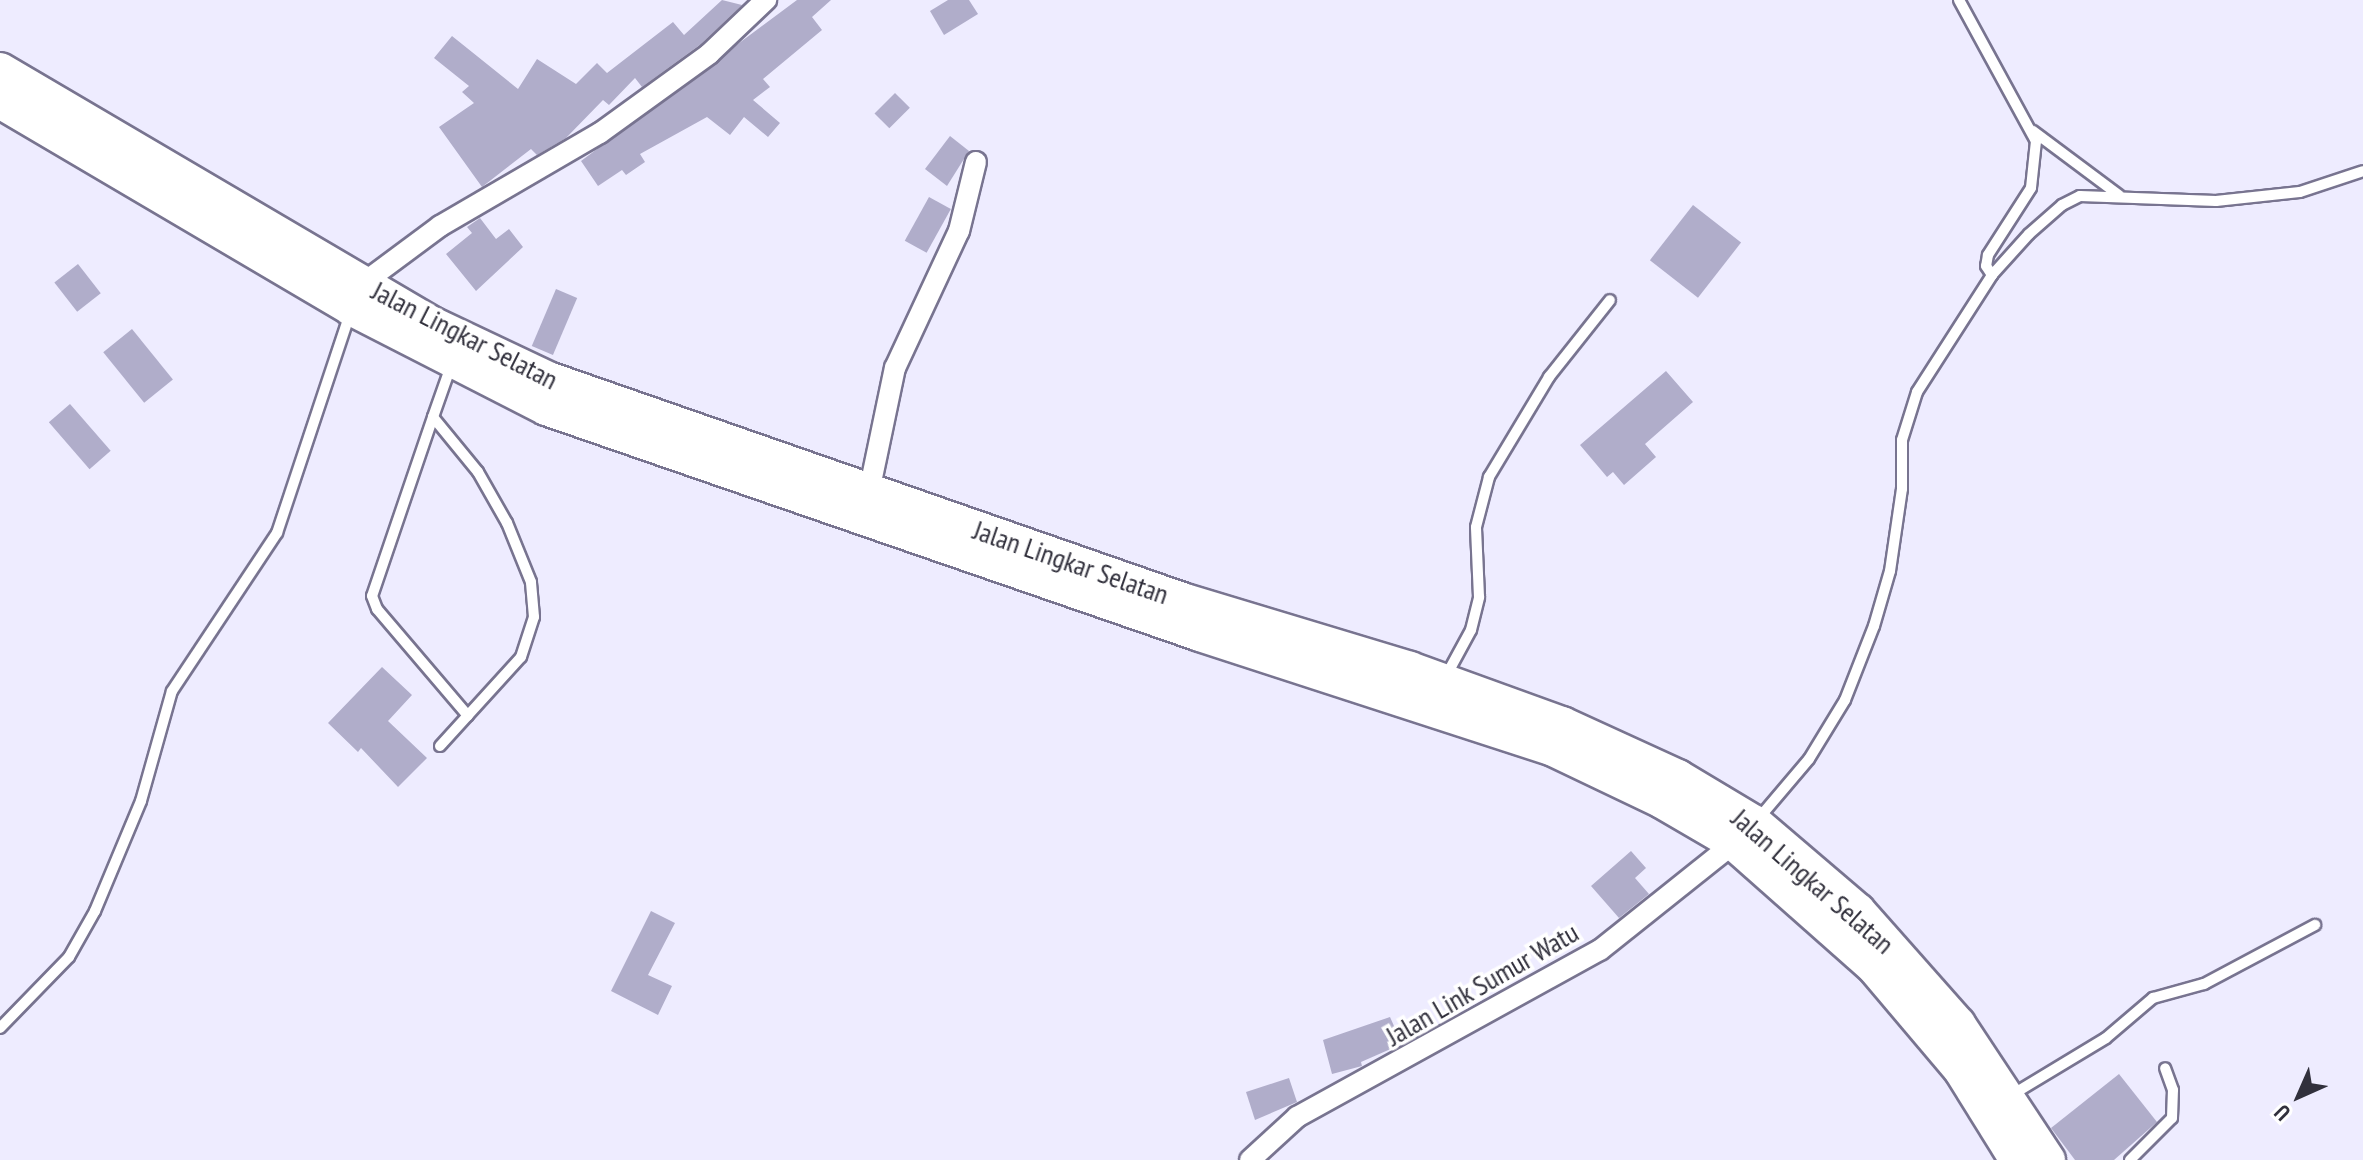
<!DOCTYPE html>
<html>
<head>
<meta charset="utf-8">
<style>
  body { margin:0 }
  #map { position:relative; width:2363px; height:1160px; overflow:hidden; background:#eeecff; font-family:"PT Sans Narrow",sans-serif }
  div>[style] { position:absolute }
  .building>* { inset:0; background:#b0adca; transform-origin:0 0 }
  .roads { filter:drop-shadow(2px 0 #787490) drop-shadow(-2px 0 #787490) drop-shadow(0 2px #787490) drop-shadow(0 -2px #787490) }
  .service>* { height:10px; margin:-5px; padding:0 5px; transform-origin:5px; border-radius:5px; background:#fff }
  .minor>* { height:20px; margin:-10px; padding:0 10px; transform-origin:10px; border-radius:10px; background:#fff }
  .trunk>* { height:34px; margin:-17px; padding:0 17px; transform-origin:17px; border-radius:17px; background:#fff }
  span { translate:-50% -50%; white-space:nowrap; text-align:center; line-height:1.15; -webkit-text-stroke:7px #fff; paint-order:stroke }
  .street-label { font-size:28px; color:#31303c }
  .north { position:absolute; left:2259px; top:1056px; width:80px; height:80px; -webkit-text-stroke:6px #fff; paint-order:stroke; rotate:225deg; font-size:22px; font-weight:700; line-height:32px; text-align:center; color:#31303c }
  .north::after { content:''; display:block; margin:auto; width:28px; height:36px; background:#31303c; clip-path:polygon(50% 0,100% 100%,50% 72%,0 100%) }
</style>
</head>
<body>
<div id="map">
  <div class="building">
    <div style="clip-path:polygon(722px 0,742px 5px,701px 44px,642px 87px,635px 78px,609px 105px,603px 100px,566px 138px,537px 155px,531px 149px,482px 187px,439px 127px,474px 103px,462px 92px,469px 86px,434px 58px,452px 36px,518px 89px,537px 59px,576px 84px,597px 63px,607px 73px,673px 22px,684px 35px)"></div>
    <div style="clip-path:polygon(797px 0,831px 0,812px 17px,822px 30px,763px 79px,770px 87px,753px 100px,780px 123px,768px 137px,744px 117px,730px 135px,707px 117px,640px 154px,645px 162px,626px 175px,622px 170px,598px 186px,581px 161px)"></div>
    <div style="clip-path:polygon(948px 0,969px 0,978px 14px,944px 35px,930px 11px)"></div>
    <div style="left:895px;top:93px;width:21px;height:29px;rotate:45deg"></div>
    <div style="clip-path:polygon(950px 136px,969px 151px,947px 186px,925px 169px)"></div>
    <div style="left:929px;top:197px;width:25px;height:50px;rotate:29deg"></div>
    <div style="left:1693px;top:205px;width:61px;height:70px;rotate:38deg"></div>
    <div style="clip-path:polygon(480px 218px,496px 239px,509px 229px,523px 247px,476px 291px,446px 254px,472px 233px,467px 227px)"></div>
    <div style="left:78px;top:264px;width:37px;height:30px;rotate:52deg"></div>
    <div style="left:556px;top:289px;width:23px;height:62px;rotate:23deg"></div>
    <div style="left:132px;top:329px;width:65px;height:37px;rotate:51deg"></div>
    <div style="clip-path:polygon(1666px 371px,1693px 402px,1645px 444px,1656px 457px,1624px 485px,1613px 472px,1607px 477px,1580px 445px)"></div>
    <div style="left:70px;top:404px;width:62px;height:28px;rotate:49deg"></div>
    <div style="clip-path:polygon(382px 667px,412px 695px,388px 721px,427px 758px,398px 787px,361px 748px,358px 752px,328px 723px)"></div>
    <div style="clip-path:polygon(1631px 851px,1646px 868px,1635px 878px,1649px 894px,1619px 918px,1591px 886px)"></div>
    <div style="clip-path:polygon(651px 911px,675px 923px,648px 975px,672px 986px,658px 1015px,611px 991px)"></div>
    <div style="clip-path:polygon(1390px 1017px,1402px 1044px,1361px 1062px,1362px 1066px,1332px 1074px,1323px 1040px)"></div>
    <div style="clip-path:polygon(2119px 1074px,2157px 1122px,2114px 1160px,2075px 1160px,2051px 1128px)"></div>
    <div style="clip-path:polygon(1289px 1078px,1297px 1102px,1255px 1120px,1246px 1092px)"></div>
  </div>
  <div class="roads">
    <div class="service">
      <div style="left:1959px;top:0;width:161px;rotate:61.4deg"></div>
      <div style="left:2036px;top:141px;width:47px;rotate:96.1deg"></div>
      <div style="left:2031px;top:188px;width:80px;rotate:122.7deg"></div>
      <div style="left:1988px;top:255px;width:11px;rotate:100deg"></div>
      <div style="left:1986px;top:266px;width:11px;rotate:56deg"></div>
      <div style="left:2033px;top:131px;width:107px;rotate:36.7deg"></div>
      <div style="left:433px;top:417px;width:189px;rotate:108.8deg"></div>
      <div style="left:372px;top:596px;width:14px;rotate:69deg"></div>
      <div style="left:377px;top:609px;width:140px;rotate:49.6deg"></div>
      <div style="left:1446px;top:676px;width:52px;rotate:-61.5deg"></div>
      <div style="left:1471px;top:630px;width:34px;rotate:-76deg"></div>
      <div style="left:1479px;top:597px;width:70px;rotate:-92.5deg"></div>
      <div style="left:1476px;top:527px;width:52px;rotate:-75.4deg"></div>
      <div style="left:1489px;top:477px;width:117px;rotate:-59deg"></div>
      <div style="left:1549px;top:377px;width:98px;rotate:-51.6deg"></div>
      <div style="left:440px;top:746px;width:120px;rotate:-47.7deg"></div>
      <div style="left:521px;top:657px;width:42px;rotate:-72deg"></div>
      <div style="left:534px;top:617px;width:35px;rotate:-95deg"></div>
      <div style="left:531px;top:582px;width:64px;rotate:-112.1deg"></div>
      <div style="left:507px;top:523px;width:59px;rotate:-119.6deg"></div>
      <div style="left:478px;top:472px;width:71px;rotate:-129.3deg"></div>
      <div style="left:433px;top:417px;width:54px;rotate:-70.6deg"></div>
      <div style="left:1759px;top:818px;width:77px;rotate:-49.7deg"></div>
      <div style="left:1809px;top:759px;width:69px;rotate:-58.6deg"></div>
      <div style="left:1845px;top:700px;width:79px;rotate:-68.6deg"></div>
      <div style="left:1874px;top:626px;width:57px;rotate:-73.8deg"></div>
      <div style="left:1890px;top:571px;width:83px;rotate:-81.7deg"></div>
      <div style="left:1902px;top:489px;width:49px;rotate:-90deg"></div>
      <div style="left:1902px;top:440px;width:50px;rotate:-72.6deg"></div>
      <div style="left:1917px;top:392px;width:139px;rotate:-57.3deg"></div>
      <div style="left:1992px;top:275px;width:55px;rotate:-47.9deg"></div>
      <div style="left:2029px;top:234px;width:44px;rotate:-41.3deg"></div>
      <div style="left:2062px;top:205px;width:20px;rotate:-27deg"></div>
      <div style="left:2080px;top:196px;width:136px;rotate:2.1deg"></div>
      <div style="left:2216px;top:201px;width:84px;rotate:-6.1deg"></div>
      <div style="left:2300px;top:192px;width:66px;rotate:-18.4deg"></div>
      <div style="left:0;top:1028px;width:99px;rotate:-45.8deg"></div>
      <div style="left:69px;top:957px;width:53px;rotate:-60.5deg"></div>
      <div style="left:95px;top:911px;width:119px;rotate:-67.3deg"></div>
      <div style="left:141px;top:801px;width:114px;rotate:-74.3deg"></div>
      <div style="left:172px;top:691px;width:190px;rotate:-56.4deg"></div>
      <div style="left:277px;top:533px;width:231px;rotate:-71.6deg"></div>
      <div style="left:2010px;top:1096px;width:112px;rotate:-31.1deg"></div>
      <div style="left:2106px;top:1038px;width:62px;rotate:-40.4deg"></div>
      <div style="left:2153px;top:998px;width:53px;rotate:-15.4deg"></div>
      <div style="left:2204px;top:984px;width:126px;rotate:-28deg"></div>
      <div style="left:2130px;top:1160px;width:59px;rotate:-45deg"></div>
      <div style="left:2172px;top:1118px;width:28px;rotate:-88deg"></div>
      <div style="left:2173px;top:1090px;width:23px;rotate:-110deg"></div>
    </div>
    <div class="minor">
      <div style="left:362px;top:284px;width:97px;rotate:-36.6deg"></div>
      <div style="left:440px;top:226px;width:185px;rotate:-30.2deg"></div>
      <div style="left:600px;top:133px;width:135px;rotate:-35.9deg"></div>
      <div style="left:709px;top:54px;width:79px;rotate:-43.5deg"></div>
      <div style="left:869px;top:492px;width:127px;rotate:-78.2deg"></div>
      <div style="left:895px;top:368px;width:151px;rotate:-65deg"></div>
      <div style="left:959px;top:231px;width:71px;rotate:-76.2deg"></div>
      <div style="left:1250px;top:1160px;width:64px;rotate:-42.5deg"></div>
      <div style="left:1297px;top:1117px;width:346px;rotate:-28.9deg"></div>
      <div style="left:1600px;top:950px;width:171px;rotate:-38.6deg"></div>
    </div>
    <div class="trunk">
      <div style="left:0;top:70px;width:503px;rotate:30.44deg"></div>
      <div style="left:434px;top:325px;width:126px;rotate:25.3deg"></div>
      <div style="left:548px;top:379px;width:675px;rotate:19.21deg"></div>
      <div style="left:1185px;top:601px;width:235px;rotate:16.8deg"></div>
      <div style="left:1410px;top:669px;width:162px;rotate:19.9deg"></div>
      <div style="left:1562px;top:724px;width:128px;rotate:24.6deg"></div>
      <div style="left:1678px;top:777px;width:90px;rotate:30.9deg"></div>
      <div style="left:1755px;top:823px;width:135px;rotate:40.5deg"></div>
      <div style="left:1858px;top:911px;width:151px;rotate:48.5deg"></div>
      <div style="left:1958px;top:1024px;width:163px;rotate:56.5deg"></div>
      <div style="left:0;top:101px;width:407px;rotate:30.5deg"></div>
      <div style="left:351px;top:308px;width:219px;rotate:27.1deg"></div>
      <div style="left:546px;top:408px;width:692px;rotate:19.06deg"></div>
      <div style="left:1200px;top:634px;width:369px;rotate:18deg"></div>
      <div style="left:1551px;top:748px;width:123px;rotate:25.5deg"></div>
      <div style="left:1662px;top:801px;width:83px;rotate:30.3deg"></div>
      <div style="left:1734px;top:843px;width:187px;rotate:41.5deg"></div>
      <div style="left:1874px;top:967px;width:135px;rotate:49.8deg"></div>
      <div style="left:1961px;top:1070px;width:106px;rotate:58.1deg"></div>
    </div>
  </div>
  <div class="street-label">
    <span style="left:465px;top:335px;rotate:27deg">Jalan Lingkar Selatan</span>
    <span style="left:1071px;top:562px;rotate:19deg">Jalan Lingkar Selatan</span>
    <span style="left:1813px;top:881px;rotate:41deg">Jalan Lingkar Selatan</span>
    <span style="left:1482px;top:984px;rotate:-30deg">Jalan Link Sumur Watu</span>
  </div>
  <div class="north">U</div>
</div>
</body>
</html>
